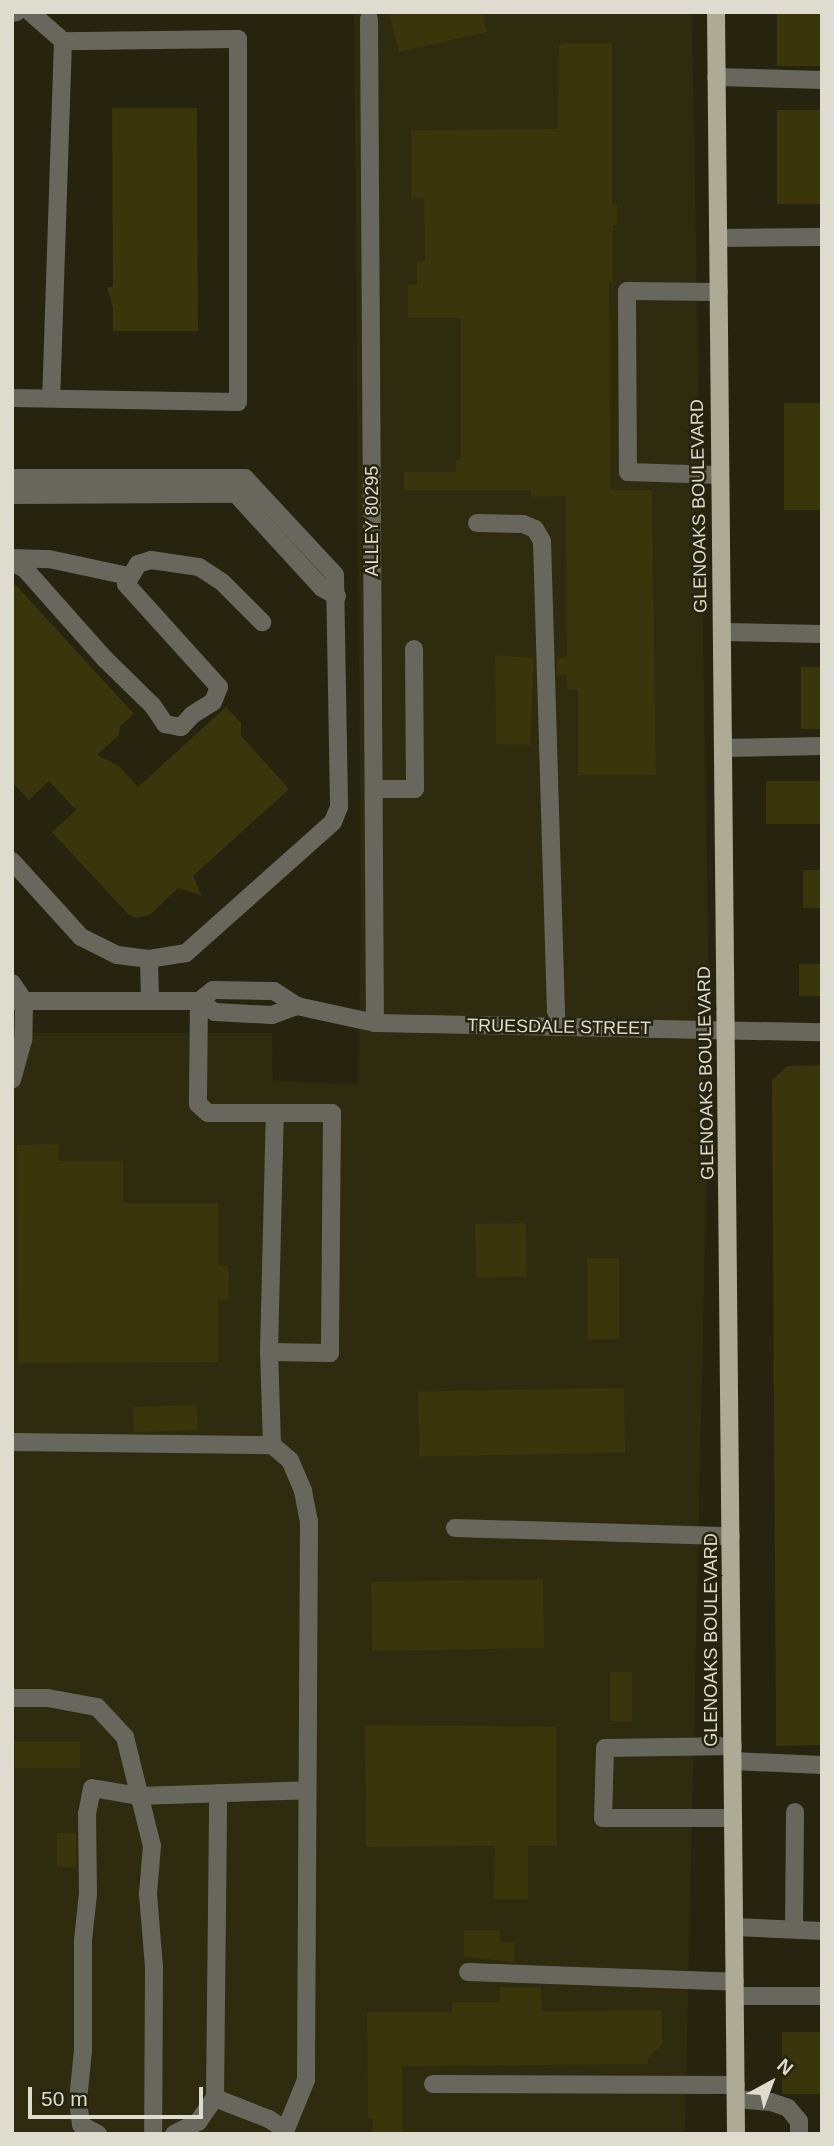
<!DOCTYPE html>
<html>
<head>
<meta charset="utf-8">
<style>
  body { margin:0 }
  #map { position:relative; width:834px; height:2146px; overflow:hidden; background:#26240f; font-family:Arial,sans-serif }
  div>[style] { position:absolute }
  .built>* { inset:0; background:#2e2b0e }
  .building>* { inset:0; background:#3a350a; transform-origin:0 0 }
  .minor>* { height:18px; margin:-9px; padding:0 9px; transform-origin:9px; border-radius:9px; background:#68675d }
  .major>* { height:18px; margin:-9px; padding:0 9px; transform-origin:9px; border-radius:9px; background:#adab96 }
  span { translate:-50% -50%; white-space:nowrap; text-align:center; line-height:1.15; -webkit-text-stroke:5px #26240f; paint-order:stroke }
  .street-label { font-size:18px; color:#dddccf }
  .frame { position:absolute; inset:0; border:14px solid #dddccf; pointer-events:none }
  .north { position:absolute; left:736px; top:2048px; width:70px; height:70px; -webkit-text-stroke:5px #26240f; paint-order:stroke; rotate:41deg; font-size:19px; font-weight:700; line-height:28px; text-align:center; color:#dddccf }
  .north::after { content:''; display:block; margin:auto; width:24px; height:32px; background:#dddccf; clip-path:polygon(50% 0,100% 100%,50% 72%,0 100%) }
  .scale { position:absolute; left:28px; top:2087px; width:175px; height:32px; box-sizing:border-box; border:4px solid #dddccf; border-top:0; padding-left:9px; font-size:21px; line-height:24px; white-space:nowrap; color:#dddccf; -webkit-text-stroke:5px #26240f; paint-order:stroke }
</style>
</head>
<body>
<div id="map">
  <div class="built">
    <div style="clip-path:polygon(354px 12px,692px 12px,710px 1026px,685px 2134px,12px 2134px,12px 1033px,272px 1033px,273px 1081px,358px 1084px,361px 912px)"></div>
  </div>
  <div class="building">
    <div style="clip-path:polygon(402px 12px,482px 12px,487px 32px,399px 52px,390px 15px)"></div>
    <div style="left:777px;top:12px;width:45px;height:54px"></div>
    <div style="clip-path:polygon(564px 43px,612px 43px,612px 204px,617px 204px,617px 225px,613px 225px,613px 282px,609px 282px,610px 490px,652px 490px,656px 775px,578px 775px,578px 689px,567px 689px,567px 675px,557px 675px,557px 658px,567px 658px,566px 496px,531px 497px,531px 490px,404px 490px,404px 472px,456px 472px,456px 460px,461px 460px,461px 318px,408px 318px,408px 285px,417px 285px,417px 261px,425px 261px,424px 198px,411px 199px,411px 130px,558px 129px,559px 44px)"></div>
    <div style="clip-path:polygon(112px 108px,197px 108px,198px 331px,113px 331px,113px 308px,107px 287px,113px 287px)"></div>
    <div style="left:777px;top:110px;width:45px;height:94px"></div>
    <div style="left:784px;top:403px;width:38px;height:107px"></div>
    <div style="clip-path:polygon(12px 581px,134px 714px,120px 726px,119px 735px,97px 755px,119px 766px,138px 787px,226px 707px,241px 723px,241px 736px,289px 789px,193px 876px,202px 896px,178px 888px,150px 915px,136px 918px,128px 914px,52px 832px,76px 810px,49px 781px,29px 800px,12px 782px)"></div>
    <div style="clip-path:polygon(495px 655px,534px 658px,530px 745px,496px 744px)"></div>
    <div style="left:801px;top:667px;width:21px;height:62px"></div>
    <div style="left:766px;top:781px;width:56px;height:43px"></div>
    <div style="left:822px;top:870px;width:38px;height:19px;rotate:90deg"></div>
    <div style="left:799px;top:964px;width:23px;height:32px"></div>
    <div style="clip-path:polygon(822px 1065px,822px 1745px,776px 1746px,772px 1080px,787px 1066px)"></div>
    <div style="clip-path:polygon(59px 1144px,58px 1161px,123px 1161px,123px 1203px,218px 1203px,218px 1266px,228px 1266px,229px 1278px,229px 1299px,218px 1299px,218px 1362px,18px 1363px,17px 1145px)"></div>
    <div style="left:526px;top:1223px;width:54px;height:51px;rotate:89deg"></div>
    <div style="left:619px;top:1258px;width:81px;height:32px;rotate:90deg"></div>
    <div style="left:624px;top:1388px;width:65px;height:206px;rotate:89deg"></div>
    <div style="left:197px;top:1405px;width:25px;height:64px;rotate:88deg"></div>
    <div style="left:543px;top:1579px;width:69px;height:172px;rotate:89deg"></div>
    <div style="left:610px;top:1672px;width:22px;height:49px"></div>
    <div style="clip-path:polygon(365px 1725px,557px 1727px,557px 1846px,528px 1846px,528px 1899px,494px 1899px,495px 1846px,366px 1847px)"></div>
    <div style="left:80px;top:1742px;width:26px;height:65px;rotate:90deg"></div>
    <div style="left:57px;top:1833px;width:19px;height:34px"></div>
    <div style="clip-path:polygon(464px 1930px,500px 1930px,500px 1943px,514px 1943px,514px 1962px,464px 1957px)"></div>
    <div style="clip-path:polygon(499px 1987px,541px 1987px,542px 2011px,662px 2010px,662px 2044px,648px 2058px,648px 2064px,402px 2066px,402px 2134px,373px 2134px,373px 2118px,368px 2118px,367px 2012px,452px 2012px,452px 2002px,500px 2002px)"></div>
    <div style="left:782px;top:2032px;width:40px;height:62px"></div>
  </div>
  <div class="minor">
    <div style="left:30px;top:12px;width:44px;rotate:41.3deg"></div>
    <div style="left:12px;top:13px;width:5px;rotate:-11deg"></div>
    <div style="left:369px;top:19px;width:1004px;rotate:89.66deg"></div>
    <div style="left:716px;top:77px;width:106px;rotate:1.6deg"></div>
    <div style="left:718px;top:238px;width:104px;rotate:-0.6deg"></div>
    <div style="left:719px;top:292px;width:92px;rotate:-179.4deg"></div>
    <div style="left:627px;top:291px;width:181px;rotate:89.7deg"></div>
    <div style="left:628px;top:472px;width:91px;rotate:1.9deg"></div>
    <div style="left:12px;top:398px;width:226px;rotate:1deg"></div>
    <div style="left:238px;top:402px;width:363px;rotate:-90deg"></div>
    <div style="left:238px;top:39px;width:175px;rotate:179.3deg"></div>
    <div style="left:63px;top:41px;width:357px;rotate:91.9deg"></div>
    <div style="left:12px;top:478px;width:233px"></div>
    <div style="left:245px;top:478px;width:132px;rotate:47.1deg"></div>
    <div style="left:335px;top:575px;width:232px;rotate:89deg"></div>
    <div style="left:339px;top:807px;width:16px;rotate:112deg"></div>
    <div style="left:333px;top:822px;width:197px;rotate:138.3deg"></div>
    <div style="left:186px;top:953px;width:37px;rotate:171deg"></div>
    <div style="left:149px;top:959px;width:42px;rotate:88.6deg"></div>
    <div style="left:12px;top:495px;width:224px;rotate:-0.3deg"></div>
    <div style="left:236px;top:494px;width:127px;rotate:47.5deg"></div>
    <div style="left:322px;top:588px;width:17px;rotate:28deg"></div>
    <div style="left:477px;top:523px;width:46px;rotate:1.2deg"></div>
    <div style="left:523px;top:524px;width:13px;rotate:23deg"></div>
    <div style="left:535px;top:529px;width:14px;rotate:60deg"></div>
    <div style="left:542px;top:541px;width:486px;rotate:88.3deg"></div>
    <div style="left:12px;top:558px;width:37px;rotate:2deg"></div>
    <div style="left:49px;top:559px;width:81px;rotate:12.1deg"></div>
    <div style="left:12px;top:562px;width:15px;rotate:28deg"></div>
    <div style="left:25px;top:569px;width:120px;rotate:48.4deg"></div>
    <div style="left:105px;top:659px;width:67px;rotate:44.4deg"></div>
    <div style="left:153px;top:706px;width:22px;rotate:56deg"></div>
    <div style="left:165px;top:724px;width:16px;rotate:11deg"></div>
    <div style="left:181px;top:727px;width:16px;rotate:-47deg"></div>
    <div style="left:192px;top:715px;width:25px;rotate:-32deg"></div>
    <div style="left:213px;top:702px;width:16px;rotate:-68deg"></div>
    <div style="left:219px;top:687px;width:139px;rotate:-132.1deg"></div>
    <div style="left:126px;top:584px;width:23px;rotate:-59deg"></div>
    <div style="left:138px;top:564px;width:14px;rotate:-17deg"></div>
    <div style="left:151px;top:560px;width:49px;rotate:8.3deg"></div>
    <div style="left:199px;top:567px;width:27px;rotate:33deg"></div>
    <div style="left:222px;top:582px;width:57px;rotate:45deg"></div>
    <div style="left:722px;top:632px;width:100px;rotate:1.1deg"></div>
    <div style="left:723px;top:748px;width:99px;rotate:-1.2deg"></div>
    <div style="left:374px;top:789px;width:41px"></div>
    <div style="left:415px;top:789px;width:140px;rotate:-90.4deg"></div>
    <div style="left:12px;top:861px;width:103px;rotate:47.8deg"></div>
    <div style="left:81px;top:937px;width:40px;rotate:26.6deg"></div>
    <div style="left:117px;top:955px;width:32px;rotate:7deg"></div>
    <div style="left:12px;top:983px;width:22px;rotate:56deg"></div>
    <div style="left:24px;top:1001px;width:39px;rotate:91deg"></div>
    <div style="left:23px;top:1040px;width:41px;rotate:105.4deg"></div>
    <div style="left:12px;top:1001px;width:187px"></div>
    <div style="left:199px;top:1001px;width:19px;rotate:35deg"></div>
    <div style="left:215px;top:1012px;width:57px;rotate:3deg"></div>
    <div style="left:272px;top:1015px;width:27px;rotate:-20deg"></div>
    <div style="left:199px;top:1001px;width:103px;rotate:90.6deg"></div>
    <div style="left:198px;top:1104px;width:13px;rotate:42deg"></div>
    <div style="left:208px;top:1113px;width:124px"></div>
    <div style="left:332px;top:1113px;width:240px;rotate:90.5deg"></div>
    <div style="left:330px;top:1353px;width:61px;rotate:-179.1deg"></div>
    <div style="left:269px;top:1352px;width:239px;rotate:-88.6deg"></div>
    <div style="left:199px;top:1001px;width:18px;rotate:-38deg"></div>
    <div style="left:213px;top:990px;width:61px;rotate:0.9deg"></div>
    <div style="left:274px;top:991px;width:27px;rotate:33deg"></div>
    <div style="left:297px;top:1006px;width:80px;rotate:12.3deg"></div>
    <div style="left:375px;top:1023px;width:447px;rotate:1.2deg"></div>
    <div style="left:12px;top:1442px;width:260px;rotate:0.7deg"></div>
    <div style="left:272px;top:1445px;width:93px;rotate:-91.8deg"></div>
    <div style="left:272px;top:1445px;width:23px;rotate:40deg"></div>
    <div style="left:290px;top:1460px;width:34px;rotate:67deg"></div>
    <div style="left:303px;top:1491px;width:31px;rotate:79deg"></div>
    <div style="left:309px;top:1521px;width:559px;rotate:90.31deg"></div>
    <div style="left:306px;top:2080px;width:58px;rotate:112.2deg"></div>
    <div style="left:455px;top:1528px;width:276px;rotate:1.7deg"></div>
    <div style="left:12px;top:1698px;width:36px"></div>
    <div style="left:48px;top:1698px;width:50px;rotate:10.4deg"></div>
    <div style="left:97px;top:1707px;width:41px;rotate:47deg"></div>
    <div style="left:125px;top:1737px;width:112px;rotate:76.1deg"></div>
    <div style="left:152px;top:1846px;width:48px;rotate:94.8deg"></div>
    <div style="left:148px;top:1894px;width:73px;rotate:85.3deg"></div>
    <div style="left:154px;top:1967px;width:167px;rotate:90.3deg"></div>
    <div style="left:733px;top:1746px;width:128px;rotate:179.1deg"></div>
    <div style="left:605px;top:1748px;width:70px;rotate:91.6deg"></div>
    <div style="left:603px;top:1818px;width:130px"></div>
    <div style="left:733px;top:1761px;width:89px;rotate:2.6deg"></div>
    <div style="left:734px;top:1927px;width:88px;rotate:2.6deg"></div>
    <div style="left:794px;top:1929px;width:117px;rotate:-89.5deg"></div>
    <div style="left:468px;top:1972px;width:267px;rotate:2.1deg"></div>
    <div style="left:735px;top:1996px;width:87px"></div>
    <div style="left:433px;top:2084px;width:303px;rotate:0.2deg"></div>
    <div style="left:215px;top:2098px;width:58px;rotate:21.3deg"></div>
    <div style="left:269px;top:2119px;width:18px;rotate:34deg"></div>
    <div style="left:736px;top:2099px;width:35px;rotate:5deg"></div>
    <div style="left:771px;top:2102px;width:18px;rotate:19deg"></div>
    <div style="left:788px;top:2108px;width:17px;rotate:50deg"></div>
    <div style="left:799px;top:2121px;width:13px;rotate:90deg"></div>
    <div style="left:98px;top:2134px;width:19px;rotate:-152deg"></div>
    <div style="left:81px;top:2125px;width:25px;rotate:-97deg"></div>
    <div style="left:78px;top:2100px;width:49px;rotate:-84.2deg"></div>
    <div style="left:83px;top:2051px;width:111px;rotate:-90deg"></div>
    <div style="left:83px;top:1940px;width:46px;rotate:-83.8deg"></div>
    <div style="left:88px;top:1894px;width:80px;rotate:-90.7deg"></div>
    <div style="left:87px;top:1814px;width:26px;rotate:-79deg"></div>
    <div style="left:92px;top:1788px;width:48px;rotate:9.7deg"></div>
    <div style="left:139px;top:1796px;width:168px;rotate:-2deg"></div>
    <div style="left:174px;top:2134px;width:27px;rotate:-27deg"></div>
    <div style="left:198px;top:2122px;width:29px;rotate:-55deg"></div>
    <div style="left:215px;top:2098px;width:305px;rotate:-89.4deg"></div>
  </div>
  <div class="major">
    <div style="left:716px;top:12px;width:2122px;rotate:89.46deg"></div>
  </div>
  <div class="street-label">
    <span style="left:699px;top:506px;rotate:-91deg">GLENOAKS BOULEVARD</span>
    <span style="left:372px;top:521px;rotate:-90deg">ALLEY 80295</span>
    <span style="left:559px;top:1027px;rotate:1deg">TRUESDALE STREET</span>
    <span style="left:706px;top:1073px;rotate:-91deg">GLENOAKS BOULEVARD</span>
    <span style="left:711px;top:1640px;rotate:-90deg">GLENOAKS BOULEVARD</span>
  </div>
  <div class="frame"></div>
  <div class="north">N</div>
  <div class="scale">50 m</div>
</div>
</body>
</html>
